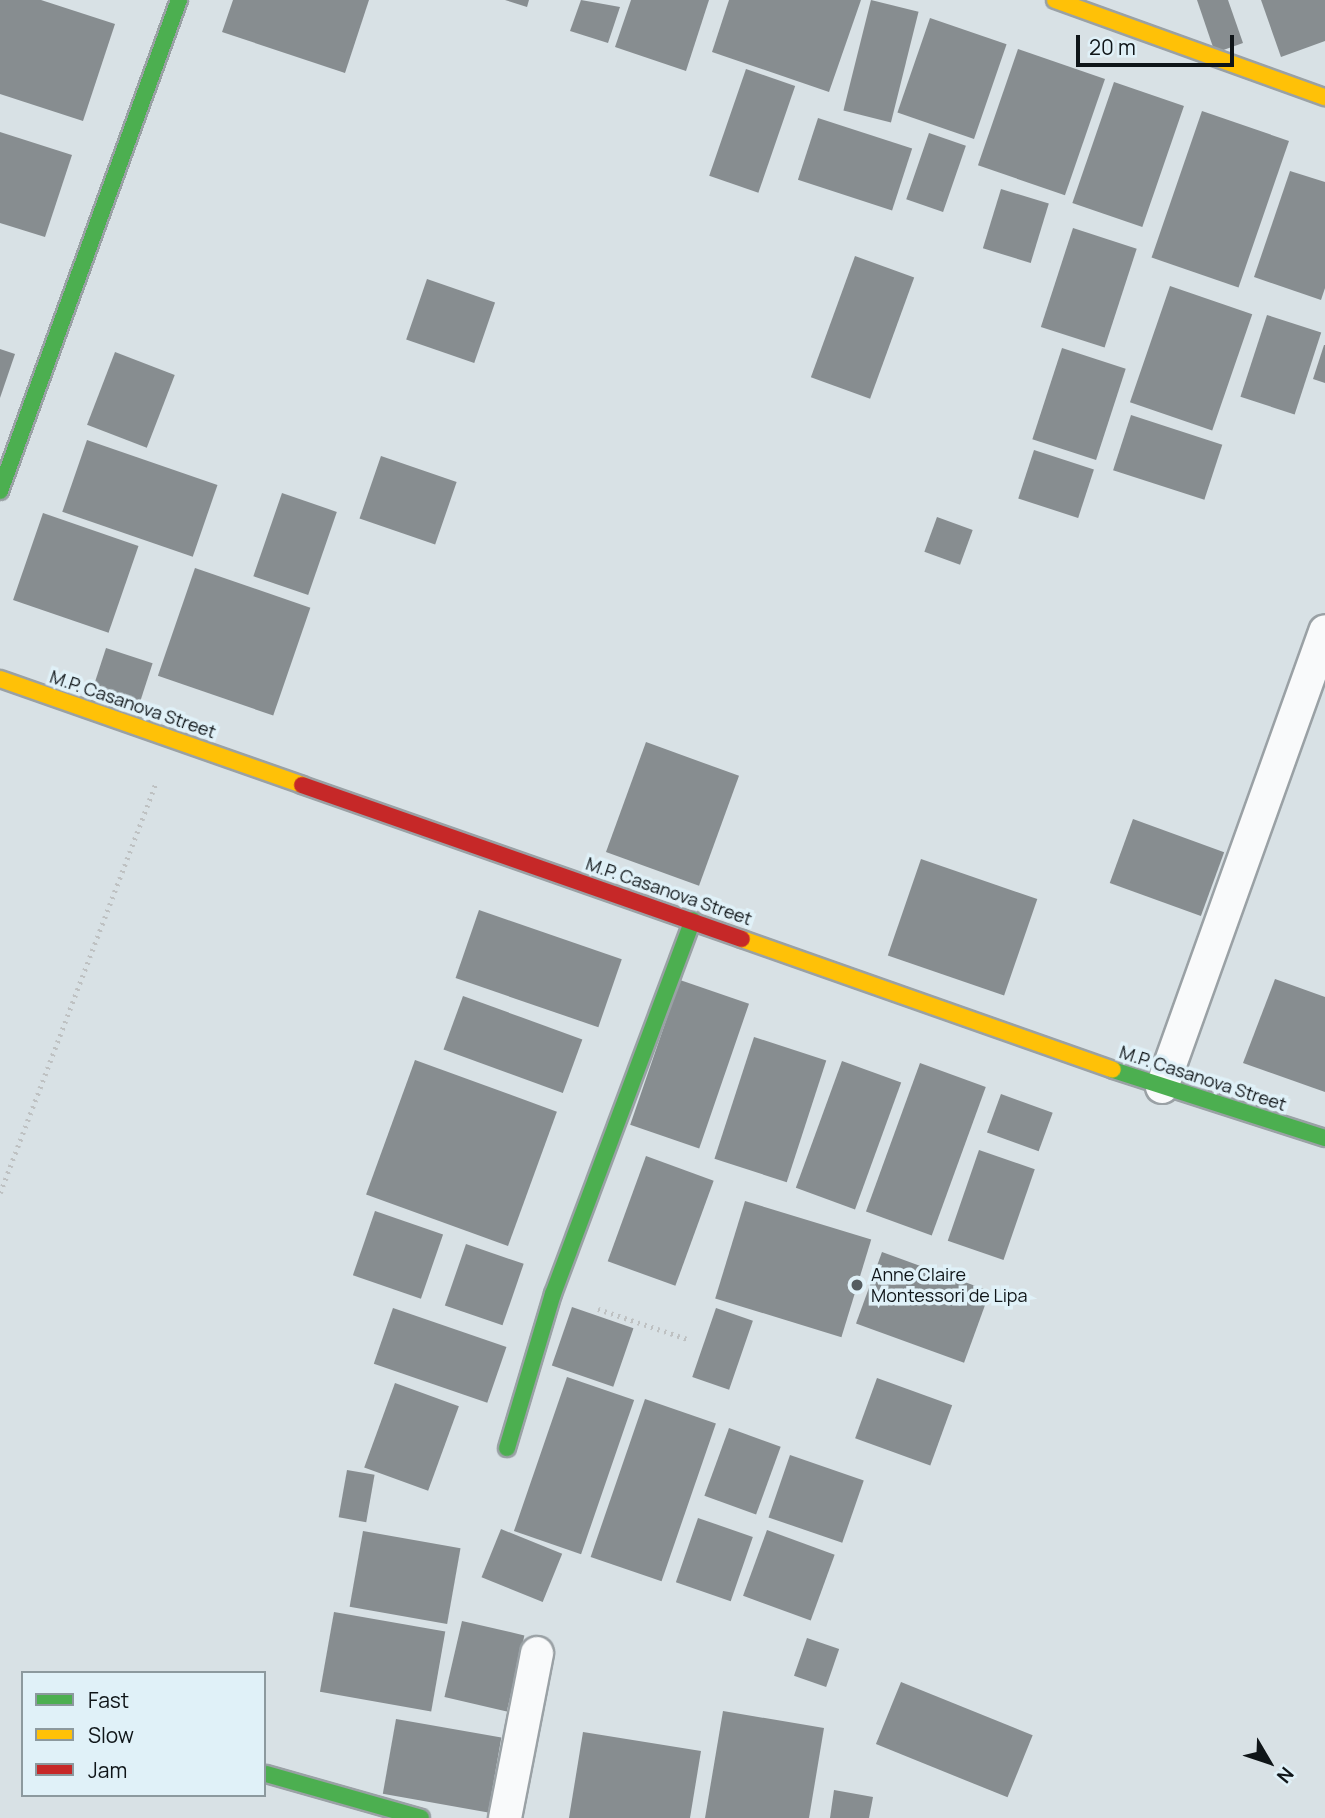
<!DOCTYPE html>
<html>
<head>
<meta charset="utf-8">
<style>
  body { margin:0 }
  #map { position:relative; width:1325px; height:1818px; overflow:hidden; background:#d8e1e5; font-family:Manrope,sans-serif }
  div>[style] { position:absolute }
  .building>* { inset:0; background:#878d90; transform-origin:0 0 }
  .path>* { height:4.5px; margin-top:-2.25px; transform-origin:0; background:repeating-linear-gradient(90deg,#bec1c2 0 2px,transparent 0 7px) }
  .roads { filter:drop-shadow(2px 0 #9aa1a5) drop-shadow(-2px 0 #9aa1a5) drop-shadow(0 2px #9aa1a5) drop-shadow(0 -2px #9aa1a5) }
  .lane>* { height:32px; margin:-16px; padding:0 16px; transform-origin:16px; border-radius:16px; background:#f9fafb }
  .fast>* { height:16px; margin:-8px; padding:0 8px; transform-origin:8px; border-radius:8px; background:#4caf50 }
  .slow>* { height:16px; margin:-8px; padding:0 8px; transform-origin:8px; border-radius:8px; background:#ffc107 }
  .jam>* { height:16px; margin:-8px; padding:0 8px; transform-origin:8px; border-radius:8px; background:#c62828 }
  .dots>* { width:19px; height:19px; translate:-50% -50%; box-sizing:border-box; border:4px solid #e0f1f8; border-radius:50% }
  span { translate:-50% -50%; white-space:nowrap; text-align:center; line-height:1.15; -webkit-text-stroke:7px #e0f1f8; paint-order:stroke }
  .street-label { font-size:18px; color:#0f1518 }
  .poi-label { font-size:18px; color:#0f1518 }
  .left { translate:0 -50%; text-align:left }
  .legend { position:absolute; left:21px; top:1671px; width:245px; height:126px; box-sizing:border-box; background:#e0f1f8; border:2px solid #8c999e; margin:0; padding:9px 12px; list-style:none; font-size:21px; color:#0f1518 }
  .legend li { display:flex; align-items:center; gap:14px; height:35px }
  .legend b { width:35px; border:2px solid #8c999e }
  .north { position:absolute; left:1234px; top:1727px; width:70px; height:70px; -webkit-text-stroke:5px #e0f1f8; paint-order:stroke; rotate:129deg; font-size:19px; font-weight:700; line-height:28px; text-align:center; color:#0f1518 }
  .north::after { content:''; display:block; margin:auto; width:24px; height:32px; background:#0f1518; clip-path:polygon(50% 0,100% 100%,50% 72%,0 100%) }
  .scale { position:absolute; left:1076px; top:35px; width:158px; height:32px; box-sizing:border-box; border:4px solid #0f1518; border-top:0; padding-left:9px; font-size:21px; line-height:24px; white-space:nowrap; color:#0f1518; -webkit-text-stroke:5px #e0f1f8; paint-order:stroke }
</style>
</head>
<body>
<div id="map">
  <div class="building">
    <div style="clip-path:polygon(0 0,41px 0,115px 24px,83px 121px,0 94px)"></div>
    <div style="clip-path:polygon(233px 0,369px 0,345px 73px,222px 32px)"></div>
    <div style="clip-path:polygon(505px 0,529px 0,527px 7px)"></div>
    <div style="clip-path:polygon(581px 0,620px 7px,608px 43px,570px 31px)"></div>
    <div style="clip-path:polygon(631px 0,709px 0,686px 71px,615px 47px)"></div>
    <div style="clip-path:polygon(729px 0,861px 0,829px 92px,712px 52px)"></div>
    <div style="left:871px;top:0;width:49px;height:114px;rotate:14deg"></div>
    <div style="clip-path:polygon(1197px 0,1228px 0,1243px 43px,1215px 53px)"></div>
    <div style="clip-path:polygon(1261px 0,1325px 0,1325px 41px,1281px 57px)"></div>
    <div style="left:930px;top:18px;width:81px;height:100px;rotate:19deg"></div>
    <div style="left:1018px;top:49px;width:92px;height:123px;rotate:19deg"></div>
    <div style="left:746px;top:69px;width:52px;height:113px;rotate:19deg"></div>
    <div style="left:1114px;top:82px;width:74px;height:128px;rotate:19deg"></div>
    <div style="left:1202px;top:111px;width:92px;height:155px;rotate:19deg"></div>
    <div style="left:818px;top:118px;width:99px;height:65px;rotate:18deg"></div>
    <div style="clip-path:polygon(0 132px,72px 155px,45px 237px,0 223px)"></div>
    <div style="left:929px;top:133px;width:39px;height:70px;rotate:19deg"></div>
    <div style="clip-path:polygon(1290px 171px,1325px 182px,1325px 288px,1321px 300px,1254px 277px)"></div>
    <div style="left:1001px;top:189px;width:50px;height:62px;rotate:17deg"></div>
    <div style="left:1073px;top:228px;width:67px;height:104px;rotate:18deg"></div>
    <div style="left:855px;top:256px;width:63px;height:129px;rotate:20deg"></div>
    <div style="left:427px;top:279px;width:72px;height:64px;rotate:19deg"></div>
    <div style="left:1170px;top:286px;width:87px;height:123px;rotate:19deg"></div>
    <div style="left:1267px;top:315px;width:57px;height:86px;rotate:18deg"></div>
    <div style="clip-path:polygon(1324px 345px,1325px 345px,1325px 383px,1313px 379px)"></div>
    <div style="left:1062px;top:348px;width:67px;height:96px;rotate:18deg"></div>
    <div style="clip-path:polygon(0 349px,15px 354px,0 398px)"></div>
    <div style="left:115px;top:352px;width:64px;height:78px;rotate:21deg"></div>
    <div style="left:1131px;top:415px;width:96px;height:58px;rotate:18deg"></div>
    <div style="left:87px;top:440px;width:138px;height:76px;rotate:19deg"></div>
    <div style="left:1034px;top:450px;width:63px;height:51px;rotate:18deg"></div>
    <div style="left:381px;top:456px;width:80px;height:66px;rotate:19deg"></div>
    <div style="left:282px;top:493px;width:58px;height:88px;rotate:19deg"></div>
    <div style="left:43px;top:513px;width:101px;height:92px;rotate:19deg"></div>
    <div style="left:937px;top:517px;width:38px;height:37px;rotate:20deg"></div>
    <div style="left:195px;top:568px;width:122px;height:114px;rotate:19deg"></div>
    <div style="left:106px;top:648px;width:49px;height:46px;rotate:18deg"></div>
    <div style="left:646px;top:742px;width:99px;height:117px;rotate:20deg"></div>
    <div style="left:1133px;top:819px;width:97px;height:68px;rotate:20deg"></div>
    <div style="left:921px;top:859px;width:123px;height:102px;rotate:19deg"></div>
    <div style="left:479px;top:910px;width:151px;height:72px;rotate:19deg"></div>
    <div style="clip-path:polygon(1275px 979px,1325px 997px,1325px 1092px,1243px 1063px)"></div>
    <div style="left:680px;top:980px;width:73px;height:153px;rotate:19deg"></div>
    <div style="left:463px;top:996px;width:127px;height:57px;rotate:20deg"></div>
    <div style="left:754px;top:1037px;width:76px;height:128px;rotate:18deg"></div>
    <div style="left:415px;top:1060px;width:151px;height:143px;rotate:20deg"></div>
    <div style="left:842px;top:1061px;width:63px;height:135px;rotate:20deg"></div>
    <div style="left:920px;top:1063px;width:70px;height:158px;rotate:20deg"></div>
    <div style="left:1001px;top:1094px;width:55px;height:41px;rotate:20deg"></div>
    <div style="left:979px;top:1150px;width:59px;height:96px;rotate:19deg"></div>
    <div style="left:646px;top:1156px;width:72px;height:112px;rotate:20deg"></div>
    <div style="left:745px;top:1201px;width:132px;height:102px;rotate:17deg"></div>
    <div style="left:375px;top:1211px;width:72px;height:68px;rotate:19deg"></div>
    <div style="left:466px;top:1244px;width:61px;height:65px;rotate:19deg"></div>
    <div style="left:882px;top:1252px;width:115px;height:76px;rotate:20deg"></div>
    <div style="left:572px;top:1307px;width:65px;height:62px;rotate:19deg"></div>
    <div style="left:393px;top:1308px;width:120px;height:59px;rotate:19deg"></div>
    <div style="left:716px;top:1308px;width:39px;height:73px;rotate:19deg"></div>
    <div style="left:567px;top:1377px;width:71px;height:163px;rotate:19deg"></div>
    <div style="left:877px;top:1378px;width:80px;height:64px;rotate:20deg"></div>
    <div style="left:395px;top:1383px;width:68px;height:90px;rotate:20deg"></div>
    <div style="left:645px;top:1399px;width:75px;height:167px;rotate:19deg"></div>
    <div style="left:729px;top:1428px;width:55px;height:72px;rotate:20deg"></div>
    <div style="left:790px;top:1455px;width:78px;height:66px;rotate:19deg"></div>
    <div style="left:347px;top:1470px;width:28px;height:48px;rotate:10deg"></div>
    <div style="left:698px;top:1518px;width:58px;height:68px;rotate:19deg"></div>
    <div style="left:501px;top:1529px;width:66px;height:52px;rotate:22deg"></div>
    <div style="left:767px;top:1530px;width:72px;height:70px;rotate:20deg"></div>
    <div style="left:363px;top:1531px;width:99px;height:77px;rotate:10deg"></div>
    <div style="left:334px;top:1612px;width:113px;height:81px;rotate:10deg"></div>
    <div style="left:462px;top:1621px;width:64px;height:78px;rotate:13deg"></div>
    <div style="left:807px;top:1638px;width:34px;height:40px;rotate:19deg"></div>
    <div style="left:901px;top:1682px;width:142px;height:67px;rotate:22deg"></div>
    <div style="clip-path:polygon(723px 1711px,824px 1728px,809px 1818px,705px 1818px)"></div>
    <div style="left:396px;top:1719px;width:107px;height:76px;rotate:10deg"></div>
    <div style="clip-path:polygon(583px 1732px,701px 1751px,690px 1818px,569px 1818px)"></div>
    <div style="clip-path:polygon(834px 1790px,873px 1797px,869px 1818px,830px 1818px)"></div>
  </div>
  <div class="path">
    <div style="left:0;top:1193px;width:440px;rotate:-69.2deg"></div>
    <div style="left:598px;top:1309px;width:94px;rotate:18.6deg"></div>
  </div>
  <div class="roads">
    <div class="lane">
      <div style="left:1162px;top:1087px;width:484px;rotate:-70.3deg"></div>
      <div style="left:505px;top:1818px;width:168px;rotate:-79deg"></div>
    </div>
    <div class="fast">
      <div style="left:0;top:491px;width:523px;rotate:-69.97deg"></div>
      <div style="left:1113px;top:1070px;width:223px;rotate:17.8deg"></div>
      <div style="left:507px;top:1448px;width:161px;rotate:-73.4deg"></div>
      <div style="left:553px;top:1294px;width:399px;rotate:-69.5deg"></div>
      <div style="left:266px;top:1774px;width:161px;rotate:15.8deg"></div>
    </div>
    <div class="slow">
      <div style="left:1055px;top:0;width:287px;rotate:19.8deg"></div>
      <div style="left:0;top:679px;width:320px;rotate:19.3deg"></div>
      <div style="left:742px;top:939px;width:393px;rotate:19.4deg"></div>
    </div>
    <div class="jam">
      <div style="left:302px;top:785px;width:466px;rotate:19.3deg"></div>
    </div>
  </div>
  <div class="dots">
    <div style="left:857px;top:1285px;background:#555c60"></div>
  </div>
  <div class="street-label">
    <span style="left:133px;top:704px;rotate:19deg">M.P. Casanova Street</span>
    <span style="left:669px;top:891px;rotate:19deg">M.P. Casanova Street</span>
    <span style="left:1203px;top:1078px;rotate:18deg">M.P. Casanova Street</span>
  </div>
  <div class="poi-label">
    <span class="left" style="left:871px;top:1285px">Anne Claire<br>Montessori de Lipa</span>
  </div>
  <ul class="legend">
  <li><b style="height:9px;background:#4caf50"></b>Fast</li>
  <li><b style="height:9px;background:#ffc107"></b>Slow</li>
  <li><b style="height:9px;background:#c62828"></b>Jam</li>
  </ul>
  <div class="north">N</div>
  <div class="scale">20 m</div>
</div>
</body>
</html>
